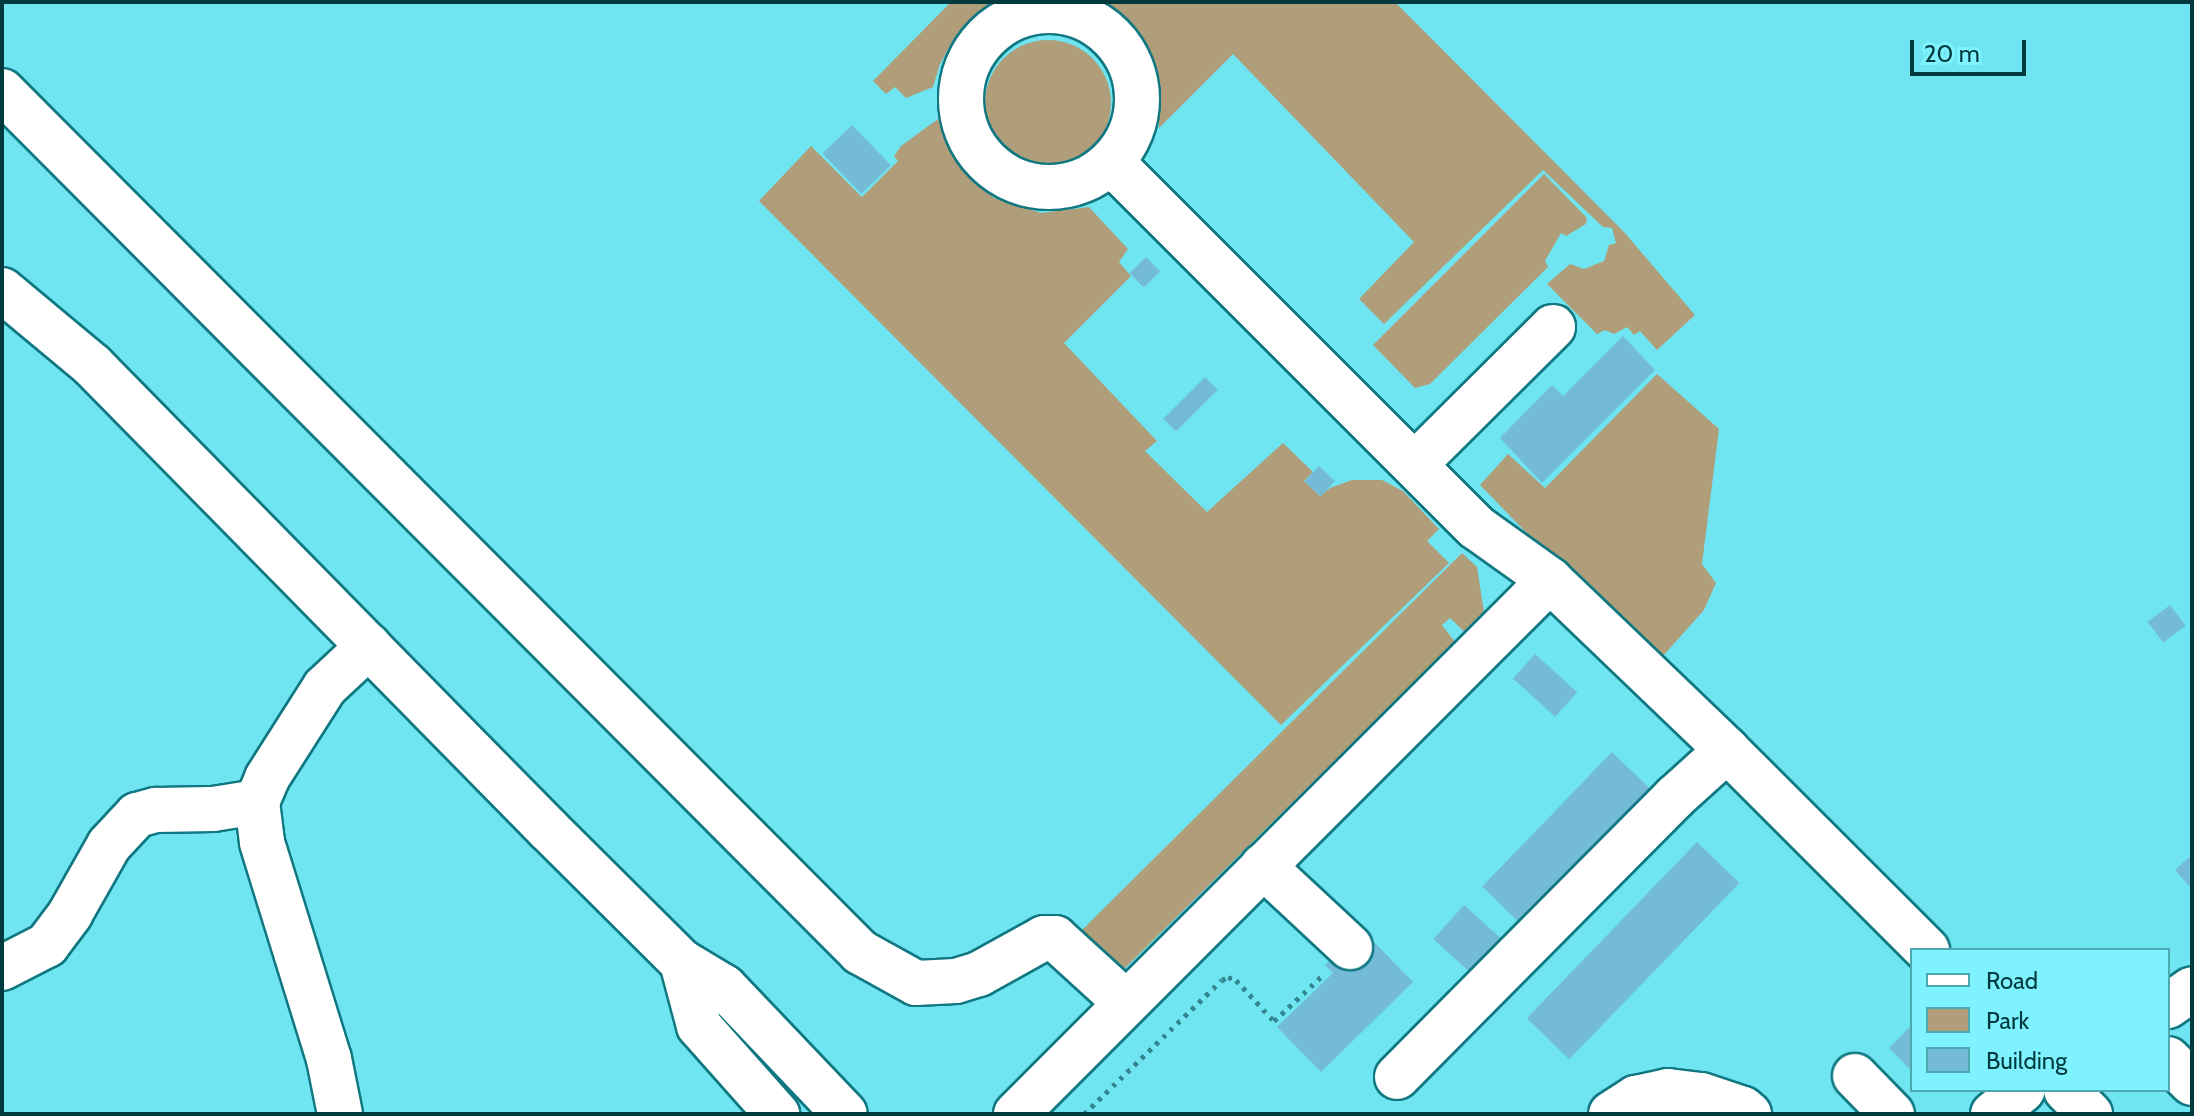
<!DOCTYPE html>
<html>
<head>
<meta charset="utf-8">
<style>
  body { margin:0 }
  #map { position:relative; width:2194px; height:1116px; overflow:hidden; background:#70e5f2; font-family:Cabin,sans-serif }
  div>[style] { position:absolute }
  .green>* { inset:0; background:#b09e7a }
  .round { border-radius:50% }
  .building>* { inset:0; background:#73bbd6; transform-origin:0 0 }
  .path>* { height:5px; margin-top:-2.5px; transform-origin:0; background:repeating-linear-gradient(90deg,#338790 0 4px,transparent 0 10px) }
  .roads { filter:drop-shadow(2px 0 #117881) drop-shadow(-2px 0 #117881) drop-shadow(0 2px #117881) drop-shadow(0 -2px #117881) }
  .minor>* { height:44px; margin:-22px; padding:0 22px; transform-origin:22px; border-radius:22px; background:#fff }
  .minor>.ring { margin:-22px; padding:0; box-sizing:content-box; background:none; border:44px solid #fff; border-radius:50% }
  span { translate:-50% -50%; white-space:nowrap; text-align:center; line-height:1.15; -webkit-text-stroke:7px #7ef3ff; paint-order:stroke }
  .frame { position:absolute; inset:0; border:4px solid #00393e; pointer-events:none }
  .legend { position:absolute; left:1910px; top:948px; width:260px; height:144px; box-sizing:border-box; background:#7ef3ff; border:2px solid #4ca9b2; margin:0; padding:10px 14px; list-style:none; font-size:24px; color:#00393e }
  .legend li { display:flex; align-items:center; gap:16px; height:40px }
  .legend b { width:40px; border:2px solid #4ca9b2 }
  .scale { position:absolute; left:1910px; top:40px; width:116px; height:36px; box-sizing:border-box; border:4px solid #00393e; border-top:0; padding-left:10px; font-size:24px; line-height:28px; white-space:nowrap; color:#00393e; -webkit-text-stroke:6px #7ef3ff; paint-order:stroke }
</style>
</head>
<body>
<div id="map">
  <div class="green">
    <div style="clip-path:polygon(951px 2px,1000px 2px,980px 13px,956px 35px,940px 64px,933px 87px,906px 98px,895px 87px,886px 94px,873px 81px)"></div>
    <div style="clip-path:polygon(1092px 2px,1395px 2px,1624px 232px,1695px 315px,1657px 350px,1640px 331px,1634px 335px,1627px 327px,1614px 334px,1605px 330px,1597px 334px,1547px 284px,1570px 264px,1584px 269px,1604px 261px,1609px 245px,1616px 243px,1612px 228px,1603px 227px,1543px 170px,1384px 324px,1359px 299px,1414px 242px,1233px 54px,1159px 128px,1159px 86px,1149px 55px,1130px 28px)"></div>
    <div class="round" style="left:985px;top:40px;width:126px;height:126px"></div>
    <div style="clip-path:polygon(938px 119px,958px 164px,994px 198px,1041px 213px,1089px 207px,1128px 249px,1119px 262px,1131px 276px,1064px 343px,1157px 441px,1145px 451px,1207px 512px,1283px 443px,1313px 472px,1304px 481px,1320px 496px,1330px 488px,1352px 480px,1382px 480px,1403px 491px,1439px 529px,1427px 541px,1449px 563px,1281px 725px,759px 201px,811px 146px,862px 197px,898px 161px,894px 156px,901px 146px)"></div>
    <div style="clip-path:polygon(1544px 174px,1587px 218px,1586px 224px,1566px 236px,1561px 233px,1545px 261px,1548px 267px,1430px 384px,1415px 388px,1373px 345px)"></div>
    <div style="clip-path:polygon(1657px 374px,1719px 429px,1702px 564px,1716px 583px,1704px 610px,1655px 665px,1480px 485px,1508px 454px,1545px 488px)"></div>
    <div style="clip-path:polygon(1462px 553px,1477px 567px,1486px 625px,1476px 643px,1450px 618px,1442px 625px,1455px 642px,1120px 973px,1080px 932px)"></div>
  </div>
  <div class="building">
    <div style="left:852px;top:125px;width:56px;height:41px;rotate:46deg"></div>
    <div style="left:1146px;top:257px;width:20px;height:23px;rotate:45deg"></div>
    <div style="clip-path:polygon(1623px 336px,1655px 370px,1542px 483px,1500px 438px,1552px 385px,1563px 396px)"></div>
    <div style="left:1205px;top:377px;width:18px;height:59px;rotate:45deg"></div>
    <div style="left:1319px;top:466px;width:22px;height:21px;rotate:43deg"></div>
    <div style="left:2170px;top:605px;width:26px;height:28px;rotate:53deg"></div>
    <div style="left:1535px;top:654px;width:57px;height:33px;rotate:42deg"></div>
    <div style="left:1612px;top:752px;width:61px;height:187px;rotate:44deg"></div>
    <div style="left:1697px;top:842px;width:59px;height:245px;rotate:44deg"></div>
    <div style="clip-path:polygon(2189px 857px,2192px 860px,2192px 889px,2175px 870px)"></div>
    <div style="left:1464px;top:905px;width:66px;height:46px;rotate:42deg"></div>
    <div style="clip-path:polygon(1369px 937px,1413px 982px,1321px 1072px,1277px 1027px,1333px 973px,1325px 965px,1338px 952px,1345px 960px)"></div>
    <div style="clip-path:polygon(1912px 1025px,1912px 1071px,1889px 1048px)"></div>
  </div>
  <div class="path">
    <div style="left:1084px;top:1114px;width:192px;rotate:-44.2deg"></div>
    <div style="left:1222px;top:980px;width:7px;rotate:-27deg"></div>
    <div style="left:1228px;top:977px;width:9px;rotate:21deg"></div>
    <div style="left:1236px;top:980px;width:56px;rotate:47.2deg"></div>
    <div style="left:1274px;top:1021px;width:67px;rotate:-43.2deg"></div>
  </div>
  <div class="roads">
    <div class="minor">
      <div class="ring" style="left:961px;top:11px;width:132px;height:132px"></div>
      <div style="left:2px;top:91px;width:1216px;rotate:45.1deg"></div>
      <div style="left:860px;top:952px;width:64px;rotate:29deg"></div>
      <div style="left:916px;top:983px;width:40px;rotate:-2.9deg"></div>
      <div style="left:956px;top:981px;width:24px;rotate:-17deg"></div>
      <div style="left:979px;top:974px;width:74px;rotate:-29deg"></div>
      <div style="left:1044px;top:938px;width:11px"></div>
      <div style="left:1055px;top:938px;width:95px;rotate:42.4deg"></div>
      <div style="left:1111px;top:162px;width:516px;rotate:45deg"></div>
      <div style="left:1476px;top:527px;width:91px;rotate:35.6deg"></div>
      <div style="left:1550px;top:580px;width:245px;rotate:43.8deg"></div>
      <div style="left:1727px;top:750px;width:283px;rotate:45deg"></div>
      <div style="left:2px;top:290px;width:117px;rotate:39.8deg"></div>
      <div style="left:92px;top:365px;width:652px;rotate:45.5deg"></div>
      <div style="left:549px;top:830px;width:187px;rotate:44.8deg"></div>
      <div style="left:682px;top:962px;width:49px;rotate:30.8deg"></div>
      <div style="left:724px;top:987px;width:175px;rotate:46.4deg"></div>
      <div style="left:1414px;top:465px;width:196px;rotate:-44.8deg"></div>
      <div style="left:1263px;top:866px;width:119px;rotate:43deg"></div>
      <div style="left:682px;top:962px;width:66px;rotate:75.1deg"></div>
      <div style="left:699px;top:1026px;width:118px;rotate:48.4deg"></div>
      <div style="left:2px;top:968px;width:51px;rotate:-27.1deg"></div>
      <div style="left:47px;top:945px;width:39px;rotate:-53deg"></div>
      <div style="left:70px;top:914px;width:79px;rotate:-60.5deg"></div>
      <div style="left:109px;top:845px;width:41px;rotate:-47deg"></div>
      <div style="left:137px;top:815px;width:20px;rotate:-15deg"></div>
      <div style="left:156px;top:810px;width:57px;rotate:-1deg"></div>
      <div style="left:213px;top:809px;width:45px;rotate:-9deg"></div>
      <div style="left:2168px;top:1006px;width:29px;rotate:-35deg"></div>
      <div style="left:2168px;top:1059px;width:34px;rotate:45deg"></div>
      <div style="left:1855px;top:1076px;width:53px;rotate:45.8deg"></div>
      <div style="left:1397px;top:1077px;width:395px;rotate:-45.2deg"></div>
      <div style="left:1675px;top:797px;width:70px;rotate:-42.1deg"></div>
      <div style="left:2066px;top:1090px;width:34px;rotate:45deg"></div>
      <div style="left:340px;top:1114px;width:56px;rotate:-101.3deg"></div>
      <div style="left:329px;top:1059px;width:227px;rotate:-107.2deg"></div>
      <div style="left:262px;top:842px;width:40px;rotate:-97.1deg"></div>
      <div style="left:257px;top:802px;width:26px;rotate:-67deg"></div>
      <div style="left:267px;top:778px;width:108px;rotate:-57.5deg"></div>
      <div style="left:325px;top:687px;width:60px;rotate:-43deg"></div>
      <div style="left:1016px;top:1114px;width:755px;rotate:-45deg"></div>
      <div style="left:1611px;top:1114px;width:30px;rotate:-33deg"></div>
      <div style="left:1636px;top:1098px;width:33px;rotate:-12deg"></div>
      <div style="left:1668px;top:1091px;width:33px;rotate:7deg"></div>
      <div style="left:1701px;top:1095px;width:44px;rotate:18.4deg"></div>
      <div style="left:1743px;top:1109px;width:8px;rotate:40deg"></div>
      <div style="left:1993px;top:1114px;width:38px;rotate:-39deg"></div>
    </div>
  </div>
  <div class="frame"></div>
  <ul class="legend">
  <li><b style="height:10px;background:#fff"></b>Road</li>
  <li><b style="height:22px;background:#b09e7a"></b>Park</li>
  <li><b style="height:22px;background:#73bbd6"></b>Building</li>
  </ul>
  <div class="scale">20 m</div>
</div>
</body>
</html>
